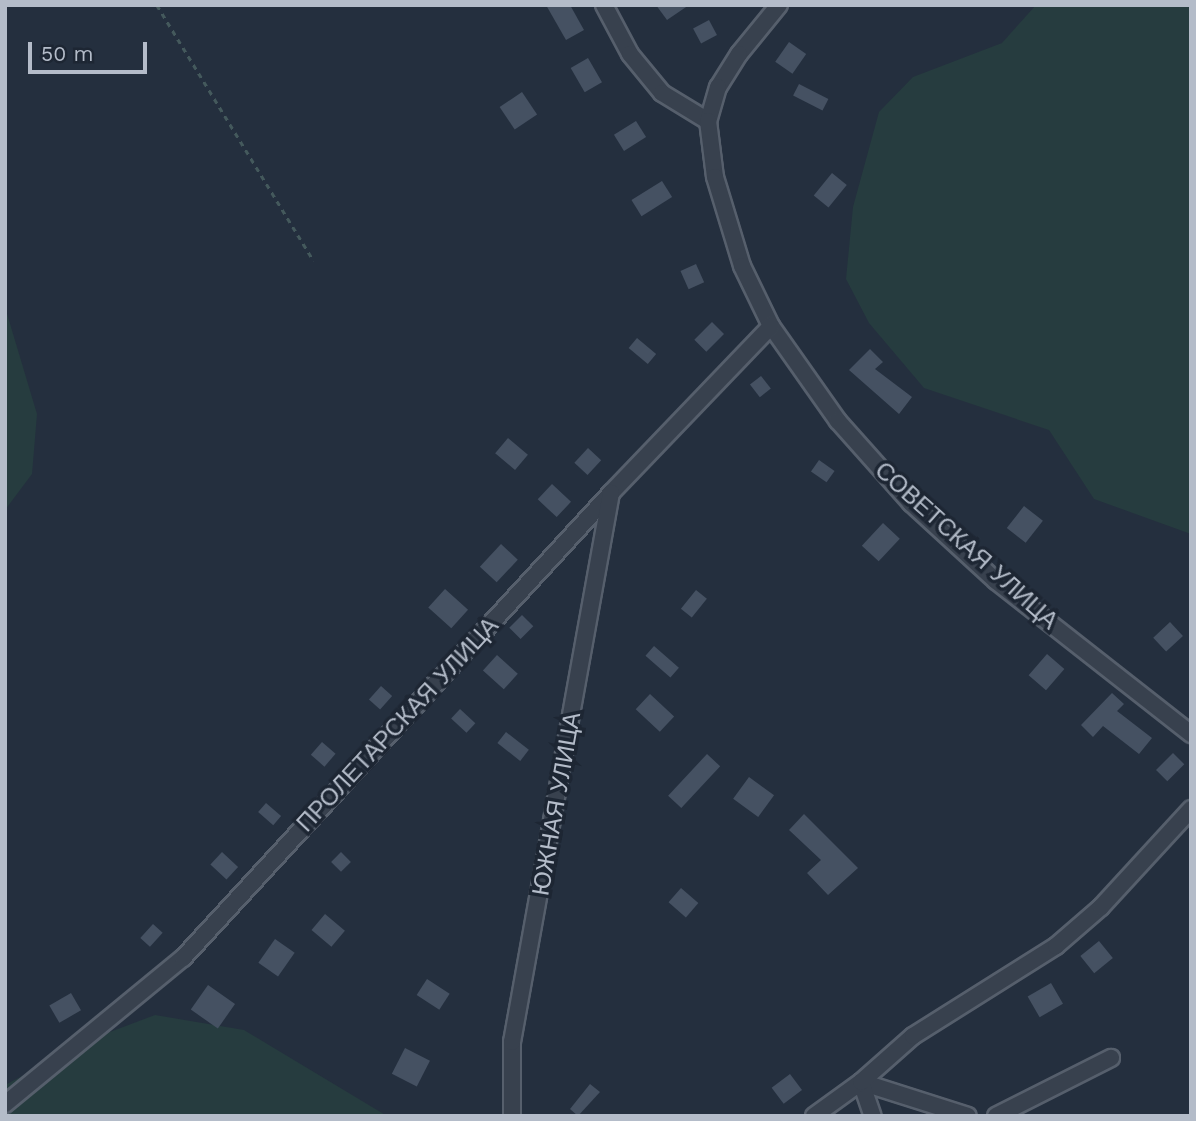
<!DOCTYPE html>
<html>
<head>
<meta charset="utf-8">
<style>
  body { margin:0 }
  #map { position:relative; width:1196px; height:1121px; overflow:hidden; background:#242f3e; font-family:"Work Sans",sans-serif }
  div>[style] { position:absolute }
  .green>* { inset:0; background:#263c3f }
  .building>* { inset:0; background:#455162; transform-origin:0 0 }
  .path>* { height:2.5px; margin-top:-1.25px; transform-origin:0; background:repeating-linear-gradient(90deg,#44595c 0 5px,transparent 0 10px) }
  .roads { filter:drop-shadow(2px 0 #565f6c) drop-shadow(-2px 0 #565f6c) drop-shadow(0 2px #565f6c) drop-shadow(0 -2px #565f6c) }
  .minor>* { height:16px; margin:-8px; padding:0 8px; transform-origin:8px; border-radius:8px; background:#38414e }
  span { translate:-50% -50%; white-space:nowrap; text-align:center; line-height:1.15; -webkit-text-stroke:7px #1d2633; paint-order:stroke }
  .street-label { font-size:24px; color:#b4bcc9 }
  .frame { position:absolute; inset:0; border:7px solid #b4bcc9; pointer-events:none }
  .scale { position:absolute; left:28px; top:42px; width:119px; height:32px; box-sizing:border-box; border:4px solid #b4bcc9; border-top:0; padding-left:9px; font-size:21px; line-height:24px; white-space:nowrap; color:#b4bcc9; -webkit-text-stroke:5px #1d2633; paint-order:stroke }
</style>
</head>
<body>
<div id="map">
  <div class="green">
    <div style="clip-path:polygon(1036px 5px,1191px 5px,1191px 534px,1094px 499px,1049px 430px,924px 388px,869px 323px,846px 279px,853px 207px,879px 112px,913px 77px,1002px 43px)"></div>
    <div style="clip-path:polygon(5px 307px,37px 414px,32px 474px,5px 510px)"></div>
    <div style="clip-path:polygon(155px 1015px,244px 1030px,387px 1116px,5px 1116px,5px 1085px,94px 1038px)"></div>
  </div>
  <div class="building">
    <div style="clip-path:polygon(546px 5px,570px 5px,584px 30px,566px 40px)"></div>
    <div style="clip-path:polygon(656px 5px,689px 5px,667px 20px)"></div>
    <div style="left:709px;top:20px;width:17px;height:18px;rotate:62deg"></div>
    <div style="left:789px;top:42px;width:21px;height:24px;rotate:35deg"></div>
    <div style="left:588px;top:58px;width:28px;height:20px;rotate:60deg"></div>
    <div style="left:799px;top:84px;width:33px;height:13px;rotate:27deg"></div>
    <div style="left:522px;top:92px;width:27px;height:27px;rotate:56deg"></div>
    <div style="left:636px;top:121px;width:19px;height:26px;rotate:58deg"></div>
    <div style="left:832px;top:173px;width:19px;height:29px;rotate:39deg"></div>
    <div style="left:662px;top:181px;width:19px;height:36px;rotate:58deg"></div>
    <div style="left:696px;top:264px;width:20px;height:17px;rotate:66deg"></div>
    <div style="left:712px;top:322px;width:17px;height:25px;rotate:45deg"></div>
    <div style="left:637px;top:338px;width:25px;height:13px;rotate:40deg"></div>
    <div style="clip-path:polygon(870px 349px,883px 362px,875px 369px,912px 397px,899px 414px,849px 370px)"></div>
    <div style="left:761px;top:376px;width:16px;height:14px;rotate:52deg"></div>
    <div style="left:508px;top:438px;width:26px;height:20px;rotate:40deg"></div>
    <div style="left:588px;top:448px;width:18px;height:20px;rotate:43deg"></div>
    <div style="left:819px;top:460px;width:19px;height:14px;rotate:35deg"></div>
    <div style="left:552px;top:484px;width:26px;height:21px;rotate:43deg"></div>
    <div style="left:1024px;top:506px;width:24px;height:28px;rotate:38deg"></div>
    <div style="left:883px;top:523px;width:23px;height:31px;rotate:43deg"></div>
    <div style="left:501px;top:544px;width:23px;height:31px;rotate:43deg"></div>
    <div style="left:445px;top:589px;width:31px;height:25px;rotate:42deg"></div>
    <div style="left:696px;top:590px;width:14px;height:24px;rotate:39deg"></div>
    <div style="left:522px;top:615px;width:16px;height:18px;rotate:45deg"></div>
    <div style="left:1170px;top:622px;width:19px;height:23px;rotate:47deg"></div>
    <div style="left:654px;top:646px;width:33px;height:13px;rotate:41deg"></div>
    <div style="left:1047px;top:654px;width:23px;height:28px;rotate:41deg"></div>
    <div style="left:497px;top:655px;width:28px;height:21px;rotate:42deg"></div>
    <div style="left:381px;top:686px;width:15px;height:18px;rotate:42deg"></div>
    <div style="clip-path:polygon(1112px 693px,1124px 704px,1117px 711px,1152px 738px,1139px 754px,1103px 726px,1093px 737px,1081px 725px)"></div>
    <div style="left:650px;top:694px;width:33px;height:21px;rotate:43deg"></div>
    <div style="left:460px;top:709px;width:21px;height:13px;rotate:43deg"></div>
    <div style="left:506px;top:732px;width:29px;height:14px;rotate:38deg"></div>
    <div style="left:322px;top:742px;width:18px;height:17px;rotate:41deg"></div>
    <div style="left:1173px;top:753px;width:16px;height:24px;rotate:45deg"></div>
    <div style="left:707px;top:754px;width:18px;height:57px;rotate:43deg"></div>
    <div style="left:749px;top:777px;width:31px;height:27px;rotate:36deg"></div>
    <div style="left:266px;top:803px;width:20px;height:12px;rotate:41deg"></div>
    <div style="clip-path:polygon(804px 814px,858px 868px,828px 895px,807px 873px,821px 860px,789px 830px)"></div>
    <div style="left:222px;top:852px;width:22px;height:17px;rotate:43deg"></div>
    <div style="left:341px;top:852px;width:14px;height:14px;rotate:45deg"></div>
    <div style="left:681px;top:888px;width:23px;height:19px;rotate:41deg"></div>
    <div style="left:325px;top:914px;width:26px;height:21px;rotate:40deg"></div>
    <div style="left:153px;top:924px;width:13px;height:19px;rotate:42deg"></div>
    <div style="left:275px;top:939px;width:24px;height:29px;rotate:35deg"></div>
    <div style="left:1099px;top:941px;width:22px;height:24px;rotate:51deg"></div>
    <div style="left:427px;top:979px;width:27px;height:19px;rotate:33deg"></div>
    <div style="left:1051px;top:983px;width:24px;height:27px;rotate:60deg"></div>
    <div style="left:208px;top:985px;width:33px;height:30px;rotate:35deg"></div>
    <div style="left:71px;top:993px;width:20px;height:25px;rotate:60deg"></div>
    <div style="left:405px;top:1048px;width:28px;height:29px;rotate:27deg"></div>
    <div style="left:790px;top:1074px;width:20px;height:23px;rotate:53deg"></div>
    <div style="clip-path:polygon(590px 1084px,600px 1092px,578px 1116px,570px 1109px)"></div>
  </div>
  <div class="path">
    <div style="left:157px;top:5px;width:300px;rotate:58.5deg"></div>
    <div style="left:5px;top:6px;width:1px;rotate:-45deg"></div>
  </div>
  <div class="roads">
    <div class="minor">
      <div style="left:604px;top:5px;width:55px;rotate:62deg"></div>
      <div style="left:630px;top:54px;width:50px;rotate:50.6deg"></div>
      <div style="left:662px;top:93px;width:54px;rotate:31.3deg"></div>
      <div style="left:779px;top:5px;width:63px;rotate:129.2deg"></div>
      <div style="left:739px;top:54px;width:39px;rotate:122deg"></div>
      <div style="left:718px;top:87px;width:35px;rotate:106deg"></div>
      <div style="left:708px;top:121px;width:56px;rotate:82.9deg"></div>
      <div style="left:715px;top:177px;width:93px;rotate:73.1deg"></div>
      <div style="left:742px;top:266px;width:67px;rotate:64.2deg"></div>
      <div style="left:771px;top:326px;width:116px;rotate:54.8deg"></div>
      <div style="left:838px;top:421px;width:110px;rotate:48.3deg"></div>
      <div style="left:911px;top:503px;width:115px;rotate:42.5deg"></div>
      <div style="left:996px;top:581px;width:248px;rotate:38.1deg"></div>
      <div style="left:861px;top:1082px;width:112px;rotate:17.6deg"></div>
      <div style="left:861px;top:1082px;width:36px;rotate:71deg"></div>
      <div style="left:5px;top:1104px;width:230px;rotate:-39.4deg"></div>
      <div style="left:183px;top:958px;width:632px;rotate:-47.37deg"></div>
      <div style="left:611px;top:493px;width:231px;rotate:-46.2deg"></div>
      <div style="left:512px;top:1116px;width:74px;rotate:-90deg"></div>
      <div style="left:512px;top:1042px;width:558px;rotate:-79.78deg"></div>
      <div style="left:814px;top:1116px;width:58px;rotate:-35.9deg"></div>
      <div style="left:861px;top:1082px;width:69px;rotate:-41.5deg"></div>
      <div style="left:913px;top:1036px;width:169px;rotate:-32.2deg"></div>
      <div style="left:1056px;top:946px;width:60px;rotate:-40.9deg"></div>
      <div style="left:1101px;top:907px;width:133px;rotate:-47.4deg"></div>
      <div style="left:996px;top:1116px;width:129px;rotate:-26.8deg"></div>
    </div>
  </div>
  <div class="street-label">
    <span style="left:966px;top:546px;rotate:42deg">СОВЕТСКАЯ УЛИЦА</span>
    <span style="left:398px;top:725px;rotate:-47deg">ПРОЛЕТАРСКАЯ УЛИЦА</span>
    <span style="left:557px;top:804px;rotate:-80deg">ЮЖНАЯ УЛИЦА</span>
  </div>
  <div class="frame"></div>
  <div class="scale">50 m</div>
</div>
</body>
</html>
